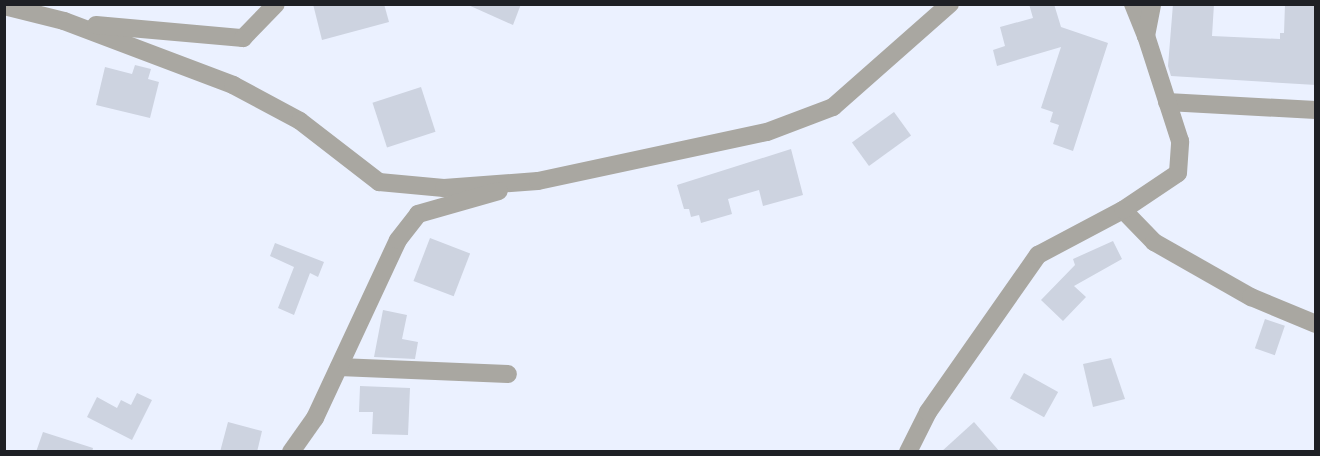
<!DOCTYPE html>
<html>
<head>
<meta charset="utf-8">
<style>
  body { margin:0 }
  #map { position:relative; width:1320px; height:456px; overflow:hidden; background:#ebf1ff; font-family:"Varela Round",sans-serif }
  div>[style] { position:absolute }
  .building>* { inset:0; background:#cdd3e0; transform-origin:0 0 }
  .minor>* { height:18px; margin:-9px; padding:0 9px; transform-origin:9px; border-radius:9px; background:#a9a7a1 }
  span { translate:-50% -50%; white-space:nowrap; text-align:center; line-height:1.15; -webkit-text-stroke:4.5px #fefefe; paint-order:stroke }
  .frame { position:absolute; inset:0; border:6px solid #1e2025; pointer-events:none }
</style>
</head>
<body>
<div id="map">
  <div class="building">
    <div style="clip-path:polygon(313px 4px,384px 4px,389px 22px,322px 40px)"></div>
    <div style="clip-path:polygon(466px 4px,521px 4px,513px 25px)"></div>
    <div style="clip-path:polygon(1029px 4px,1054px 4px,1061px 27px,1108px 43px,1073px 151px,1053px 144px,1059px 125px,1050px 122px,1053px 112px,1041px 108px,1061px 47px,997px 66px,993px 50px,1005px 46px,1000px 27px,1033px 18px)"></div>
    <div style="clip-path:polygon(1173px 4px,1214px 4px,1212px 36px,1280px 39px,1280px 33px,1284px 33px,1285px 4px,1316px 4px,1316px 85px,1171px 76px,1168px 66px)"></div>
    <div style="clip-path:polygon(135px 65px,151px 69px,148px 79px,159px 82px,150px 118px,96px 105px,105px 67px,132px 74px)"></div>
    <div style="left:421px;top:87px;width:47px;height:51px;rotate:72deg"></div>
    <div style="left:894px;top:112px;width:29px;height:52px;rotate:54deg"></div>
    <div style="clip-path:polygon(791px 149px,803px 195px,763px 206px,759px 190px,728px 199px,732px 214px,701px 223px,699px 215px,691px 217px,689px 209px,684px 209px,677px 185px)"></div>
    <div style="left:430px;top:238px;width:43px;height:46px;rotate:21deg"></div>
    <div style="clip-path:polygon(1113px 241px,1122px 259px,1074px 286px,1086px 297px,1063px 321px,1041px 300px,1075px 265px,1073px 259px)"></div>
    <div style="clip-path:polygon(275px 243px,324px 262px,318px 277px,310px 273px,294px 315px,278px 308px,294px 267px,270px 256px)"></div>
    <div style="clip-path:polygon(383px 310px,407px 315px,402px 339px,418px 342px,415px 359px,374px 357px)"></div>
    <div style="left:1265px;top:319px;width:21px;height:31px;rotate:19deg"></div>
    <div style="clip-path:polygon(1111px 358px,1125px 399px,1093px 407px,1083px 364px)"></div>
    <div style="left:1024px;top:373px;width:39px;height:29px;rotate:29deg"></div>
    <div style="clip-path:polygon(360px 386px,410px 388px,408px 435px,372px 434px,373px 412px,359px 412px)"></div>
    <div style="clip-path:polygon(137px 393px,152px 400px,132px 440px,87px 417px,97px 397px,117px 408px,121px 400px,131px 405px)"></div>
    <div style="clip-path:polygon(228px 422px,262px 431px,257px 452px,220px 452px)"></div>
    <div style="clip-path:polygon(974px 422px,1000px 452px,941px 452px)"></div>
    <div style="clip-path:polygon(43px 432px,93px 448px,92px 452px,36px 452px)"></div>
  </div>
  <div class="minor">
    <div style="left:1133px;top:4px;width:35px;rotate:68deg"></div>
    <div style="left:4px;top:6px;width:62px;rotate:14deg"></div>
    <div style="left:64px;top:21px;width:181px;rotate:20.7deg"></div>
    <div style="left:233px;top:85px;width:76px;rotate:28.2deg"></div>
    <div style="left:300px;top:121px;width:100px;rotate:37.7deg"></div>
    <div style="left:379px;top:182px;width:65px;rotate:5.3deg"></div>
    <div style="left:444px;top:188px;width:94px;rotate:-4.3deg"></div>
    <div style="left:538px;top:181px;width:234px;rotate:-12.1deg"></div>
    <div style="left:767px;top:132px;width:71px;rotate:-20.7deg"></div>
    <div style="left:833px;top:107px;width:156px;rotate:-41.4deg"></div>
    <div style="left:96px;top:25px;width:148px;rotate:5.1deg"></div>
    <div style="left:243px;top:38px;width:47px;rotate:-45.9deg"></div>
    <div style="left:1167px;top:102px;width:149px;rotate:3.1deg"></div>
    <div style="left:1123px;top:210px;width:45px;rotate:45.9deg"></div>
    <div style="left:1154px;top:242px;width:112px;rotate:29.6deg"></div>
    <div style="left:1251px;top:297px;width:70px;rotate:22.6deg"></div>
    <div style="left:339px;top:367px;width:169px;rotate:2.4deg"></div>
    <div style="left:291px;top:452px;width:42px;rotate:-54.8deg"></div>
    <div style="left:315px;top:418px;width:196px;rotate:-65deg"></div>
    <div style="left:398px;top:240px;width:33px;rotate:-52deg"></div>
    <div style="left:418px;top:214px;width:84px;rotate:-15.9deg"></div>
    <div style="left:908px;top:452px;width:45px;rotate:-63.4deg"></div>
    <div style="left:928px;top:412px;width:192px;rotate:-55deg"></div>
    <div style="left:1038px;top:255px;width:96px;rotate:-27.9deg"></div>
    <div style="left:1123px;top:210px;width:66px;rotate:-33.9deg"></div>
    <div style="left:1178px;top:173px;width:32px;rotate:-86deg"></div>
    <div style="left:1180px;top:141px;width:110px;rotate:-107.9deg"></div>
    <div style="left:1146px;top:36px;width:33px;rotate:-79deg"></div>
  </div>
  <div class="frame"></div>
</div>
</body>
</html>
